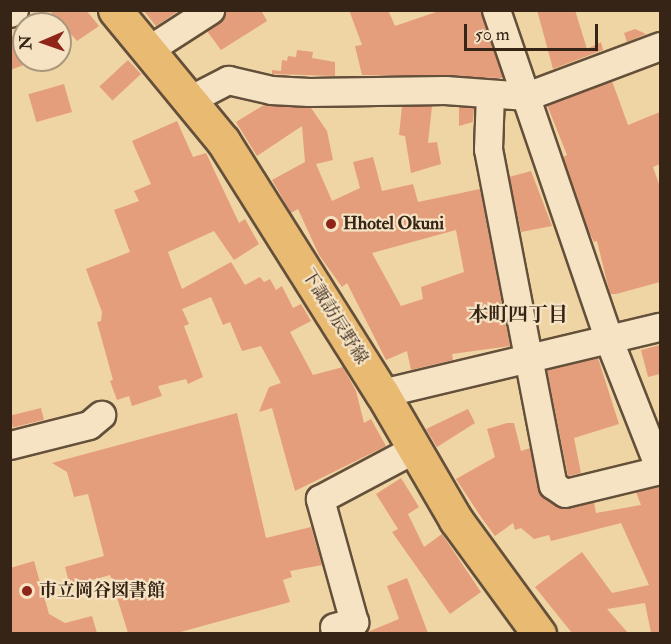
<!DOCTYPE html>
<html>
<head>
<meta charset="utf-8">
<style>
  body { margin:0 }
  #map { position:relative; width:671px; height:644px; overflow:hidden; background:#efd4a4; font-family:"IM FELL Double Pica","Noto Serif JP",serif }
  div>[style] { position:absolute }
  .building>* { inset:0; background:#e59e7c; transform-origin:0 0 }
  .roads { filter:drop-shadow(2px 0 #64503a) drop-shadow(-2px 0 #64503a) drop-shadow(0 2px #64503a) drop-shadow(0 -2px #64503a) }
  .minor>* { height:27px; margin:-13.5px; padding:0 13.5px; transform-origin:13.5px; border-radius:13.5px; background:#f5e3c4 }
  .major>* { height:33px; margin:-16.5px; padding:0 16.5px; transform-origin:16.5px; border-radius:16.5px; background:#e8ba72 }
  .dots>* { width:16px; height:16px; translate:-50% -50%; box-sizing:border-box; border:3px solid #f5e3c4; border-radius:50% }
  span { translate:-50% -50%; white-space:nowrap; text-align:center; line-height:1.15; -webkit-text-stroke:4.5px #f5e3c4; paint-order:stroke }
  .poi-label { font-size:18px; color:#362416; font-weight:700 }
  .left { translate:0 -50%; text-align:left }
  .street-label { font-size:18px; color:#362416 }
  .neighbourhood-label { font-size:20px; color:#362416; font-weight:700 }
  .frame { position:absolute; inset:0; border:12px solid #362416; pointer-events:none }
  .north { position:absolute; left:12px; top:12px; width:60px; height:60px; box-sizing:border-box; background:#f5e3c4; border:2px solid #a9977e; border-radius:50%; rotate:268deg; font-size:16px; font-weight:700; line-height:24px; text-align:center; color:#362416 }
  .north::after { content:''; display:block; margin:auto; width:21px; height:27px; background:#8f2418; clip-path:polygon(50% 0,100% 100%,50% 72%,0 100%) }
  .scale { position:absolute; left:464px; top:24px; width:134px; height:27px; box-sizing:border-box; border:3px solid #362416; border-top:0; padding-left:8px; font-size:18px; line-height:21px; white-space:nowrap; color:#362416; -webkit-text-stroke:4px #f5e3c4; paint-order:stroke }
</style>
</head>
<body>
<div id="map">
  <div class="building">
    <div style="clip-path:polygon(50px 10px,86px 10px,99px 26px,77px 41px,71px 34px,67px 37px)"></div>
    <div style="clip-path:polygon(143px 10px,180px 10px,156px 26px)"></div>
    <div style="clip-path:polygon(226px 10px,261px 10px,267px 21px,221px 50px,207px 31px,219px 23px)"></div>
    <div style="clip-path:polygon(349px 10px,388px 10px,395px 26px,442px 10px,481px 10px,503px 78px,362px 75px,355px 46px,362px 45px)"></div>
    <div style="clip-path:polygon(537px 10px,575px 10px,587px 49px,601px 42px,603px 50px,553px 69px)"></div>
    <div style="clip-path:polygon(635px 29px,646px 34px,627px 42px,624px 33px)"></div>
    <div style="clip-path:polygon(24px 32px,24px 65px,10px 70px,10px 37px)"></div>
    <div style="clip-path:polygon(297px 50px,313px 52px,312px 58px,335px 62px,335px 76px,272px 74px,272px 70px,281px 71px,282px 60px,287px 61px,288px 56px,296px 57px)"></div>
    <div style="left:128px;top:60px;width:19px;height:39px;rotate:47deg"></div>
    <div style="clip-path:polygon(612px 81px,628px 125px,660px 112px,660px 164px,653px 167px,660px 187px,660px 282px,616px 294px,610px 294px,597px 241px,594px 242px,587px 228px,563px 157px,567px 155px,547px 105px)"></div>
    <div style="left:64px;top:84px;width:29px;height:37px;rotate:74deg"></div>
    <div style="clip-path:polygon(evenodd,264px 105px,311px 108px,327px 131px,333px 160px,316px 164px,332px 201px,360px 188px,353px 162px,373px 157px,382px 191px,413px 184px,418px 202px,480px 189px,510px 346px,452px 354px,453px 360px,411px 370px,407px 351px,386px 360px,347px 283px,342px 287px,319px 255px,298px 209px,291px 213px,272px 180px,305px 162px,302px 126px,257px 156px,236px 122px,264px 105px,456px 230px,464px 272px,421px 287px,423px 299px,401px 306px,372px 253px,456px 230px)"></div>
    <div style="clip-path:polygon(402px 106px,432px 106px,428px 143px,437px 142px,441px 164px,411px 173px,405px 136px,399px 135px)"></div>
    <div style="clip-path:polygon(459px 107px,474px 108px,473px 122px,459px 126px)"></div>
    <div style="clip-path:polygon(177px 121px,193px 157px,206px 153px,239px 223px,245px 219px,259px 244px,234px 260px,214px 231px,168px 252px,182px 289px,231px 262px,245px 285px,260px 277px,264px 282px,270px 279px,276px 290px,282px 286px,293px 308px,301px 304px,311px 321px,290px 332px,313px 375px,343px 367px,356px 391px,364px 423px,371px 419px,386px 446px,295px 491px,272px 408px,259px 412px,269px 387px,281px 383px,261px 346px,242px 351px,230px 322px,223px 325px,211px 297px,182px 309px,189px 324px,184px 326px,203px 377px,188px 384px,186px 379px,158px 386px,162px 396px,132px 406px,129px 396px,117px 400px,110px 381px,113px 380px,97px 322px,101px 321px,102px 312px,86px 269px,130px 252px,114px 210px,139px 201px,134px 191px,151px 184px,132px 141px)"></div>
    <div style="clip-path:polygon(531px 171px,552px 226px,521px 232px,509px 177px)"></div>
    <div style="clip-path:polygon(660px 345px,660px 374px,648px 377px,641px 350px)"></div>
    <div style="clip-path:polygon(598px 358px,619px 424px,574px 438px,581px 473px,568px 476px,547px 370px)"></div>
    <div style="left:41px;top:408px;width:12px;height:32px;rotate:76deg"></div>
    <div style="clip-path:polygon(468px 409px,475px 423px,437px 447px,426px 429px)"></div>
    <div style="clip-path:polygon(237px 413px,266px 538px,311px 527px,322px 565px,290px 571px,292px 577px,283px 580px,290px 602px,177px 633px,128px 633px,110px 575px,70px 586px,65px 567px,104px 556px,88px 494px,74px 497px,67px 472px,52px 463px)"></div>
    <div style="clip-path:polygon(507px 423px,514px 423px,521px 451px,530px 448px,540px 493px,557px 506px,568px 508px,594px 502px,596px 513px,641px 505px,636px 492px,659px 487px,660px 633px,651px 633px,645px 603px,607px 609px,628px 633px,572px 633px,535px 587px,582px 552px,612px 593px,649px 585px,621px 523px,551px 541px,549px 535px,534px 539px,521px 528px,515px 530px,513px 523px,495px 536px,481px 517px,456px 479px,495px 457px,487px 429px)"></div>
    <div style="clip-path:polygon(401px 478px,419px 507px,408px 514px,424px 547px,442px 534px,481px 592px,450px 614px,392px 532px,398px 529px,376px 494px)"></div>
    <div style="clip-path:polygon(34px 561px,49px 614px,65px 623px,92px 616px,97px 633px,10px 633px,10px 568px)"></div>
    <div style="clip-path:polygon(407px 578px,428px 633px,365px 633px,399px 619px,387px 586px)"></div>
  </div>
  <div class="roads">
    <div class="minor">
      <div style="left:496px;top:10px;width:347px;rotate:71.1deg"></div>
      <div style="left:608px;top:338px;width:142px;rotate:68.5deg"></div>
      <div style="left:10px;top:13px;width:5px;rotate:-37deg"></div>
      <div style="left:148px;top:50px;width:74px;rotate:-32.8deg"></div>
      <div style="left:490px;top:94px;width:55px;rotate:92.1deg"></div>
      <div style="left:488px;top:149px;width:342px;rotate:79.1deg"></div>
      <div style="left:553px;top:485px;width:14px;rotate:34deg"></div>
      <div style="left:565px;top:493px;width:98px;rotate:-13.6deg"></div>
      <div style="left:191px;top:99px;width:42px;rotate:-27.2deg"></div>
      <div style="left:228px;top:80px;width:44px;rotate:13.1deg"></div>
      <div style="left:271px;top:90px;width:38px;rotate:3deg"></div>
      <div style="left:309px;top:92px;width:136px;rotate:-0.8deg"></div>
      <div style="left:445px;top:90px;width:82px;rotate:4.2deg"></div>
      <div style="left:527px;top:96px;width:142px;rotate:-20.6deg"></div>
      <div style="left:382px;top:393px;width:286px;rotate:-13.4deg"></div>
      <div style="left:10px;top:445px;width:81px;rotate:-14.2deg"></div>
      <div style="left:89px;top:425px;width:16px;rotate:-40deg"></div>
      <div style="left:334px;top:627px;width:21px;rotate:-14deg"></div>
      <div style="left:354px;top:622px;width:128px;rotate:-105.5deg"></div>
      <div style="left:320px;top:499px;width:106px;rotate:-28deg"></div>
    </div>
    <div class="major">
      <div style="left:115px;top:10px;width:170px;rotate:50.5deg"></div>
      <div style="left:223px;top:141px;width:298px;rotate:57.8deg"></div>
      <div style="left:382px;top:393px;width:147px;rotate:59.8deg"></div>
      <div style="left:456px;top:520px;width:141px;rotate:53.9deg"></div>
    </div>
  </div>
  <div class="dots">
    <div style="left:331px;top:224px;background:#8f2418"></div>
    <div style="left:27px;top:591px;background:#8f2418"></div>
  </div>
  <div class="poi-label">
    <span class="left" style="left:343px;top:224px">Hhotel Okuni</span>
    <span class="left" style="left:39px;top:591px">市立岡谷図書館</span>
  </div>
  <div class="street-label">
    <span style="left:334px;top:317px;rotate:58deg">下諏訪辰野線</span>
  </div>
  <div class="neighbourhood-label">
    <span style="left:518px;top:314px">本町四丁目</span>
  </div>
  <div class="frame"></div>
  <div class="north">N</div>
  <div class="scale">50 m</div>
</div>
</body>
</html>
